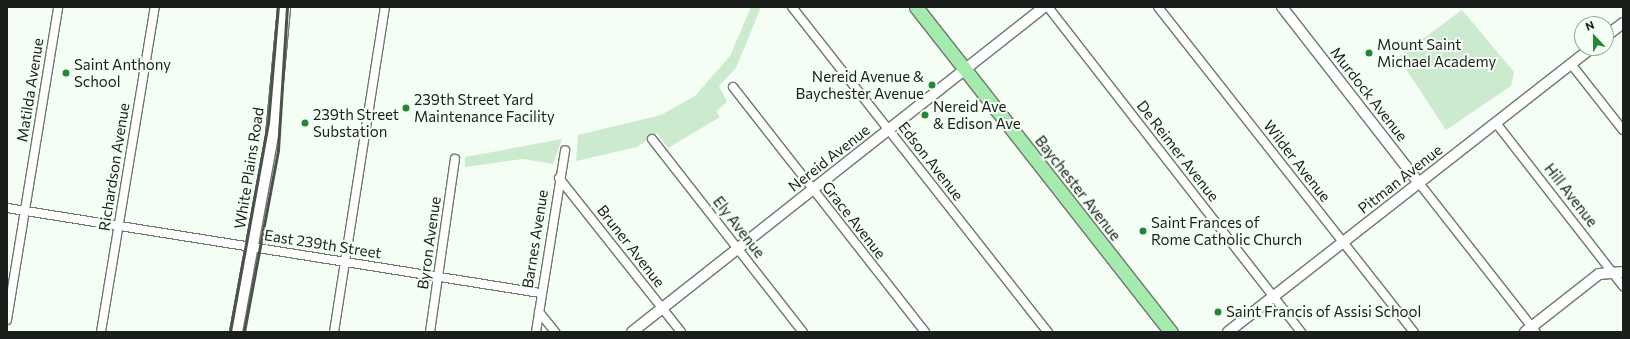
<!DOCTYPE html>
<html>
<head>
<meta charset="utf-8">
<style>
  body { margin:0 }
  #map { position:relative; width:1630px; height:339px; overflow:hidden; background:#f5fef5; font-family:Commissioner,sans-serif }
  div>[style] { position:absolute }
  .green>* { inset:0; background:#cceacd }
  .roads { filter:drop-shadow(1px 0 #707870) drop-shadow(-1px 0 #707870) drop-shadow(0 1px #707870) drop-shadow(0 -1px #707870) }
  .minor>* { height:8px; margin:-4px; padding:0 4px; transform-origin:4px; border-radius:4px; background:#fff }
  .tertiary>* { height:10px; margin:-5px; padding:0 5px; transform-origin:5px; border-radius:5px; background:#fff }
  .secondary>* { height:12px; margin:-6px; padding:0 6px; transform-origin:6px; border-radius:6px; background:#fff }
  .primary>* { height:13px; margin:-6.5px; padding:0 6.5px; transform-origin:6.5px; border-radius:6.5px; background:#a5ebad }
  .rail>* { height:2.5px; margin:-1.25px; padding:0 1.25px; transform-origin:1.25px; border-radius:1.25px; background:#4c514c }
  .dots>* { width:11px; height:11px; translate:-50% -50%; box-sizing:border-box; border:2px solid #f5fef5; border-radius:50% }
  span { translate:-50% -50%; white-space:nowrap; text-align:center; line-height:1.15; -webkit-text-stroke:4px #f5fef5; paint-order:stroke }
  .poi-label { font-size:15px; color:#1b1f1c }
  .left { translate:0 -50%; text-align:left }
  .right { translate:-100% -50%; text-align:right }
  .street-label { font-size:15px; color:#1b1f1c }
  .frame { position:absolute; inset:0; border:8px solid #1b1f1c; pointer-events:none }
  .north { position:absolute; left:1574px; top:16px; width:40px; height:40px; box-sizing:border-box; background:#f5fef5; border:1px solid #9ea59e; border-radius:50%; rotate:338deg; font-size:11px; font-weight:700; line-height:16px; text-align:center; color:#1b1f1c }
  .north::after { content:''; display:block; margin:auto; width:14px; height:18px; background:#278537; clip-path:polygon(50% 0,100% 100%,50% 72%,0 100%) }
</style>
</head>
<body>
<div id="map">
  <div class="green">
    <div style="clip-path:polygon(751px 7px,761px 7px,736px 68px,719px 86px,727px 102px,716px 111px,720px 117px,668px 148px,657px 133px,637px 147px,576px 161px,578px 135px,661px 115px,695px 96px,730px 56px)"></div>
    <div style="clip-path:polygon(1462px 10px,1514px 72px,1511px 86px,1446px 130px,1398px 57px)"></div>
    <div style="clip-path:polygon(562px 139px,553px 164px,523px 159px,465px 167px,465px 157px)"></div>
  </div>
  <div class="roads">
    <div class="minor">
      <div style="left:792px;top:7px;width:414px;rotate:51.8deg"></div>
      <div style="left:1048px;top:7px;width:412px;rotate:52.1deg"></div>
      <div style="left:1158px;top:7px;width:414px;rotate:51.8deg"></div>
      <div style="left:1571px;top:64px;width:84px;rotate:51.8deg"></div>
      <div style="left:733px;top:87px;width:311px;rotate:51.9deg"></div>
      <div style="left:1496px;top:123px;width:207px;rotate:52.1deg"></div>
      <div style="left:652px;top:139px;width:245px;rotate:52deg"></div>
      <div style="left:559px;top:178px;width:196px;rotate:51.6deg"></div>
      <div style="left:1419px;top:183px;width:189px;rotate:51.9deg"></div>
      <div style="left:7px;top:208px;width:540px;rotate:9.06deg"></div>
      <div style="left:539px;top:312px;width:26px;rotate:51deg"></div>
      <div style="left:7px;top:320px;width:317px;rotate:-80.7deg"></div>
      <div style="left:101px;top:332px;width:329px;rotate:-80.6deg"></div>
      <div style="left:334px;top:332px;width:329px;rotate:-81.1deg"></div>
      <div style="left:430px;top:332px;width:175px;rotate:-81.8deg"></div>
      <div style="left:536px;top:332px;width:184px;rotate:-80.9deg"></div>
    </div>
    <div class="tertiary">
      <div style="left:1282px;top:7px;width:223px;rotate:52.1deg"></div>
      <div style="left:1606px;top:36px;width:21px;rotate:-37deg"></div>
      <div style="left:632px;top:332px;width:525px;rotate:-38.27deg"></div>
      <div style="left:1228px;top:332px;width:461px;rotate:-38deg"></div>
      <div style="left:1525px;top:332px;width:94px;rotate:-38.1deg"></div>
      <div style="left:1599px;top:274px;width:24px;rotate:-5deg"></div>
    </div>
    <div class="secondary">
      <div style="left:236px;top:332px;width:200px;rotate:-79.6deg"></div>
      <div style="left:272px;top:135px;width:129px;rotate:-84.6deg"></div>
    </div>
    <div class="primary">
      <div style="left:916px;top:7px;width:413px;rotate:51.9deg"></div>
    </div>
  </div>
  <div class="rail">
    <div style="left:230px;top:332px;width:212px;rotate:-79.7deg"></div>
    <div style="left:268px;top:123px;width:116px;rotate:-85.1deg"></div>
    <div style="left:244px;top:332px;width:185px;rotate:-79.4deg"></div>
    <div style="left:278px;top:150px;width:143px;rotate:-86.4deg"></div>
  </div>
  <div class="dots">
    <div style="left:1369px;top:53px;background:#278537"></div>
    <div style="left:66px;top:73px;background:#278537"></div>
    <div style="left:932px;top:85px;background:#278537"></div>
    <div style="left:406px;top:108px;background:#278537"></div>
    <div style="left:925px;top:115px;background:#278537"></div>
    <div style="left:305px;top:123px;background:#278537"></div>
    <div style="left:1143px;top:231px;background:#278537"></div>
    <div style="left:1218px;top:312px;background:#278537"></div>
  </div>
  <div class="poi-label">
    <span class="left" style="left:1377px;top:53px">Mount Saint<br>Michael Academy</span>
    <span class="left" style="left:74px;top:73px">Saint Anthony<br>School</span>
    <span class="right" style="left:924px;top:85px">Nereid Avenue &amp;<br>Baychester Avenue</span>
    <span class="left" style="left:414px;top:108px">239th Street Yard<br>Maintenance Facility</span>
    <span class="left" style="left:933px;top:115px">Nereid Ave<br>&amp; Edison Ave</span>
    <span class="left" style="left:313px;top:123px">239th Street<br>Substation</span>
    <span class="left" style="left:1151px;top:231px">Saint Frances of<br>Rome Catholic Church</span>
    <span class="left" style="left:1226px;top:312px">Saint Francis of Assisi School</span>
  </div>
  <div class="street-label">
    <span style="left:30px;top:90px;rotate:-81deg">Matilda Avenue</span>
    <span style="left:1369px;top:94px;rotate:52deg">Murdock Avenue</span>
    <span style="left:1178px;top:151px;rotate:52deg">De Reimer Avenue</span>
    <span style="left:829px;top:158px;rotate:-38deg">Nereid Avenue</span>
    <span style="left:931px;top:161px;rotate:52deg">Edson Avenue</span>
    <span style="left:1297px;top:161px;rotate:52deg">Wilder Avenue</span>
    <span style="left:114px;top:167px;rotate:-81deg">Richardson Avenue</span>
    <span style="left:249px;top:168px;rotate:-81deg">White Plains Road</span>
    <span style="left:1400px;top:179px;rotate:-38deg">Pitman Avenue</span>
    <span style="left:1078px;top:188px;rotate:52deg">Baychester Avenue</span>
    <span style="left:1571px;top:195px;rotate:52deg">Hill Avenue</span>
    <span style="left:854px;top:220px;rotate:52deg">Grace Avenue</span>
    <span style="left:739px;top:227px;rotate:52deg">Ely Avenue</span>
    <span style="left:535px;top:239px;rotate:-81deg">Barnes Avenue</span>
    <span style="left:429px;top:243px;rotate:-82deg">Byron Avenue</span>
    <span style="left:323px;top:244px;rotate:9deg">East 239th Street</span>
    <span style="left:631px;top:246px;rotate:52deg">Bruner Avenue</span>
  </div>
  <div class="frame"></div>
  <div class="north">N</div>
</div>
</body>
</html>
